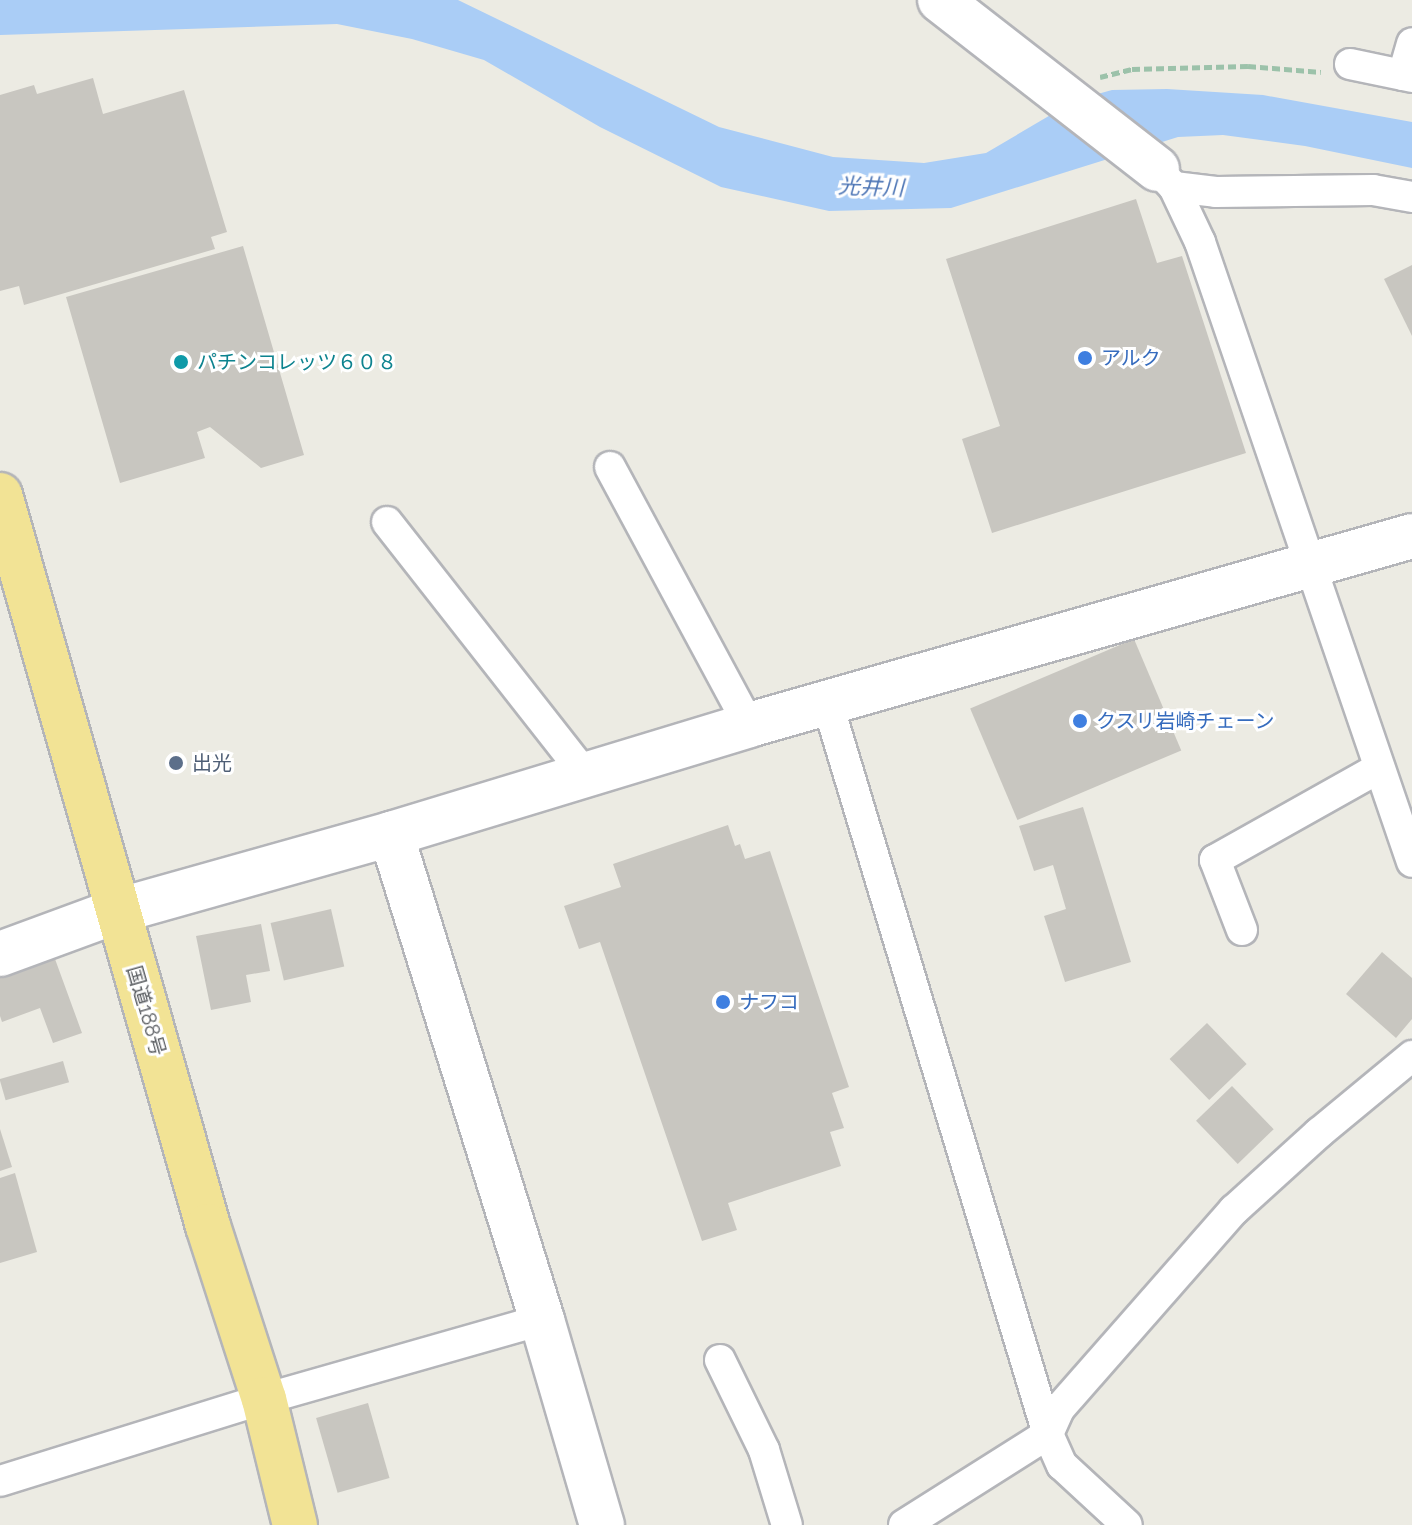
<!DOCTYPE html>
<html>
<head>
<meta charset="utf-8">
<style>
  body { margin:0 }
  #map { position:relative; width:1412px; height:1525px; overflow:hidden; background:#ecebe3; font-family:Raleway,"Noto Sans JP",sans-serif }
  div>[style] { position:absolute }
  .water>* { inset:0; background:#aacdf6 }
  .building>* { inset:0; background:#c8c6c0; transform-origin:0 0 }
  .path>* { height:5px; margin-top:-2.5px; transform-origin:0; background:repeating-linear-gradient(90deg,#9cc2aa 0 8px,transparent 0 12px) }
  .roads { filter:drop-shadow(2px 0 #b4b5b9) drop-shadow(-2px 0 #b4b5b9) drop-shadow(0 2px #b4b5b9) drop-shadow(0 -2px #b4b5b9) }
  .street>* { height:30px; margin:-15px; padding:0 15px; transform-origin:15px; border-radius:15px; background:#fff }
  .secondary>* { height:44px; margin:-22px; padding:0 22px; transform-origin:22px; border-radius:22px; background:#fff }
  .highway>* { height:44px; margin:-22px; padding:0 22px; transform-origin:22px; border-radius:22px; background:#f2e395 }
  .dots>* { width:22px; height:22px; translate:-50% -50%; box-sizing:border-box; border:4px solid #fff; border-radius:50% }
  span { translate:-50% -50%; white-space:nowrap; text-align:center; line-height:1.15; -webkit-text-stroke:6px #fff; paint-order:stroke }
  .shop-label { font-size:20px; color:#366cbe }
  .left { translate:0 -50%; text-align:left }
  .culture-label { font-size:20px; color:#0d838f }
  .service-label { font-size:20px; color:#4e5e75 }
  .street-label { font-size:20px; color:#5b5e62 }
  .water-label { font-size:22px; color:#4f77b6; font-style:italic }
</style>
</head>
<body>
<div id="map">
  <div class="water">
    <div style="clip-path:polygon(0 0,458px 0,719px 127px,833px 157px,924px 163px,986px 153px,1076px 100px,1112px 90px,1167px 89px,1263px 95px,1412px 122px,1412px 168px,1305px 146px,1223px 135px,1178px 137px,951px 208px,829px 211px,721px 187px,600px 127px,484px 60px,412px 39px,337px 24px,0 35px)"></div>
  </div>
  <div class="building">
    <div style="clip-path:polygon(93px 78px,103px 114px,184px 90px,227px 232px,211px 237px,215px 249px,24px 305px,19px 286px,0 291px,0 95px,34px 85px,37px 94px)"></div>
    <div style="clip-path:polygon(1136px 199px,1157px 263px,1182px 256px,1246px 453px,992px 533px,962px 439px,1000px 426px,946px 259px)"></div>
    <div style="clip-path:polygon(243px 246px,304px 455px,261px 468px,210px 427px,197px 432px,205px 458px,120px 483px,66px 297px)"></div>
    <div style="clip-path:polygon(1412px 265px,1412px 336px,1384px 279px)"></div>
    <div style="left:1134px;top:639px;width:121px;height:178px;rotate:67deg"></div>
    <div style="clip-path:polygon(1083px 807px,1131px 962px,1065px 982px,1044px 916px,1066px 909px,1053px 865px,1034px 871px,1019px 826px)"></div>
    <div style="clip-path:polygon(728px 825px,735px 846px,740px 844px,745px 859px,770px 851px,849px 1087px,832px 1093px,844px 1128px,830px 1132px,841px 1166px,728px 1203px,737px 1230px,702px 1241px,600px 942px,579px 949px,564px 906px,621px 887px,613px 864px)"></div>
    <div style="left:331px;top:909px;width:59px;height:62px;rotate:77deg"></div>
    <div style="clip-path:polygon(261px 924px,270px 971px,246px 975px,251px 1002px,211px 1010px,196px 936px)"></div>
    <div style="clip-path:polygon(51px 948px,82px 1033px,53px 1043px,40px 1008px,2px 1022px,0 1016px,0 967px)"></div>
    <div style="clip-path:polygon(1382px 952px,1412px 978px,1412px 1019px,1396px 1038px,1346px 994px)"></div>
    <div style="left:1207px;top:1023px;width:57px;height:52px;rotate:46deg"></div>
    <div style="left:63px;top:1061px;width:22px;height:66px;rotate:74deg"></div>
    <div style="left:1232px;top:1086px;width:60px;height:50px;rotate:46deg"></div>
    <div style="clip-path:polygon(0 1129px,12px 1167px,0 1171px)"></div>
    <div style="clip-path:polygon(15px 1173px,37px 1252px,0 1263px,0 1178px)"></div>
    <div style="left:368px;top:1403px;width:78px;height:54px;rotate:74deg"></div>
  </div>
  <div class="path">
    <div style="left:1100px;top:77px;width:33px;rotate:-14deg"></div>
    <div style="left:1132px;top:69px;width:116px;rotate:-1.5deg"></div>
    <div style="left:1248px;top:66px;width:73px;rotate:4.7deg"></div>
  </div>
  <div class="roads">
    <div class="street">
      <div style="left:1350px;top:64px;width:63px;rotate:11.8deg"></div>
      <div style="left:1403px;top:75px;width:33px;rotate:-74deg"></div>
      <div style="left:1157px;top:169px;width:25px;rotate:47deg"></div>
      <div style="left:1174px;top:187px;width:61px;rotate:64.7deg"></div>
      <div style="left:1200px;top:242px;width:655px;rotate:71.12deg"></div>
      <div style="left:1174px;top:187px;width:42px;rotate:6.8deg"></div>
      <div style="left:1216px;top:192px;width:157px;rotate:-0.7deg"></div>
      <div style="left:1373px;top:190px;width:40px;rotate:10deg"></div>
      <div style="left:610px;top:467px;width:293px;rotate:61.7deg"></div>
      <div style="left:387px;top:522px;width:319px;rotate:51.9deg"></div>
      <div style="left:828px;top:705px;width:761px;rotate:73.21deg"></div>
      <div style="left:1048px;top:1434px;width:34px;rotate:66deg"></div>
      <div style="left:1062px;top:1465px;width:88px;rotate:42.7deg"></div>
      <div style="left:1242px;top:930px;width:75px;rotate:-111.1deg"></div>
      <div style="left:1215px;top:860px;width:186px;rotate:-29.3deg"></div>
      <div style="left:720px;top:1360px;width:100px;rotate:63.9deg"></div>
      <div style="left:764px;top:1450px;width:78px;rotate:73deg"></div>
      <div style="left:0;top:1481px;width:276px;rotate:-17.3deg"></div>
      <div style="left:264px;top:1399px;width:289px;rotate:-15.9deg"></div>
      <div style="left:904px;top:1525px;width:170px;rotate:-32.3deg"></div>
      <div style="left:1048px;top:1434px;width:27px;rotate:-66deg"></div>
      <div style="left:1059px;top:1409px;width:265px;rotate:-48.7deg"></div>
      <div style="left:1234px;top:1210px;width:115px;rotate:-42.2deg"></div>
      <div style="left:1319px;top:1133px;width:121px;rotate:-39.6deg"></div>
    </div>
    <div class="secondary">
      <div style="left:940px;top:0;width:275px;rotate:37.9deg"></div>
      <div style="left:391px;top:834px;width:509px;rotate:72.74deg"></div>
      <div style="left:542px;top:1320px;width:214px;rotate:73.7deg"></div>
      <div style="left:0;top:954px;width:125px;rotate:-20.2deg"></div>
      <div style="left:117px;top:911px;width:285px;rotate:-15.7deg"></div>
      <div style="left:391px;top:834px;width:374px;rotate:-16.9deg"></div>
      <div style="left:749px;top:725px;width:689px;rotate:-15.91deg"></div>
    </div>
    <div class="highway">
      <div style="left:0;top:495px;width:760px;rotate:74.12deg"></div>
      <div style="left:208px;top:1226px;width:182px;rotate:72.1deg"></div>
      <div style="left:264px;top:1399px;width:130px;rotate:76.2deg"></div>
    </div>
  </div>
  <div class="dots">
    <div style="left:1085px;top:358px;background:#3f7fe0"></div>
    <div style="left:181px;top:362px;background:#0f9aa8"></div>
    <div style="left:1080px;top:721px;background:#3f7fe0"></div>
    <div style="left:176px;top:763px;background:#5c6f8a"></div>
    <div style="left:723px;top:1002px;background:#3f7fe0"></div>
  </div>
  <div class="shop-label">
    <span class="left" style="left:1101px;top:358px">アルク</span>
    <span class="left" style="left:1096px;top:721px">クスリ岩崎チェーン</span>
    <span class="left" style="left:739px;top:1002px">ナフコ</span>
  </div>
  <div class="culture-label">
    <span class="left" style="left:197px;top:362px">パチンコレッツ６０８</span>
  </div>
  <div class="service-label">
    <span class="left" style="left:192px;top:763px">出光</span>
  </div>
  <div class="street-label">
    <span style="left:146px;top:1011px;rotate:74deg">国道188号</span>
  </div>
  <div class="water-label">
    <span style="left:871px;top:187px;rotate:2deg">光井川</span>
  </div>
</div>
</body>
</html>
